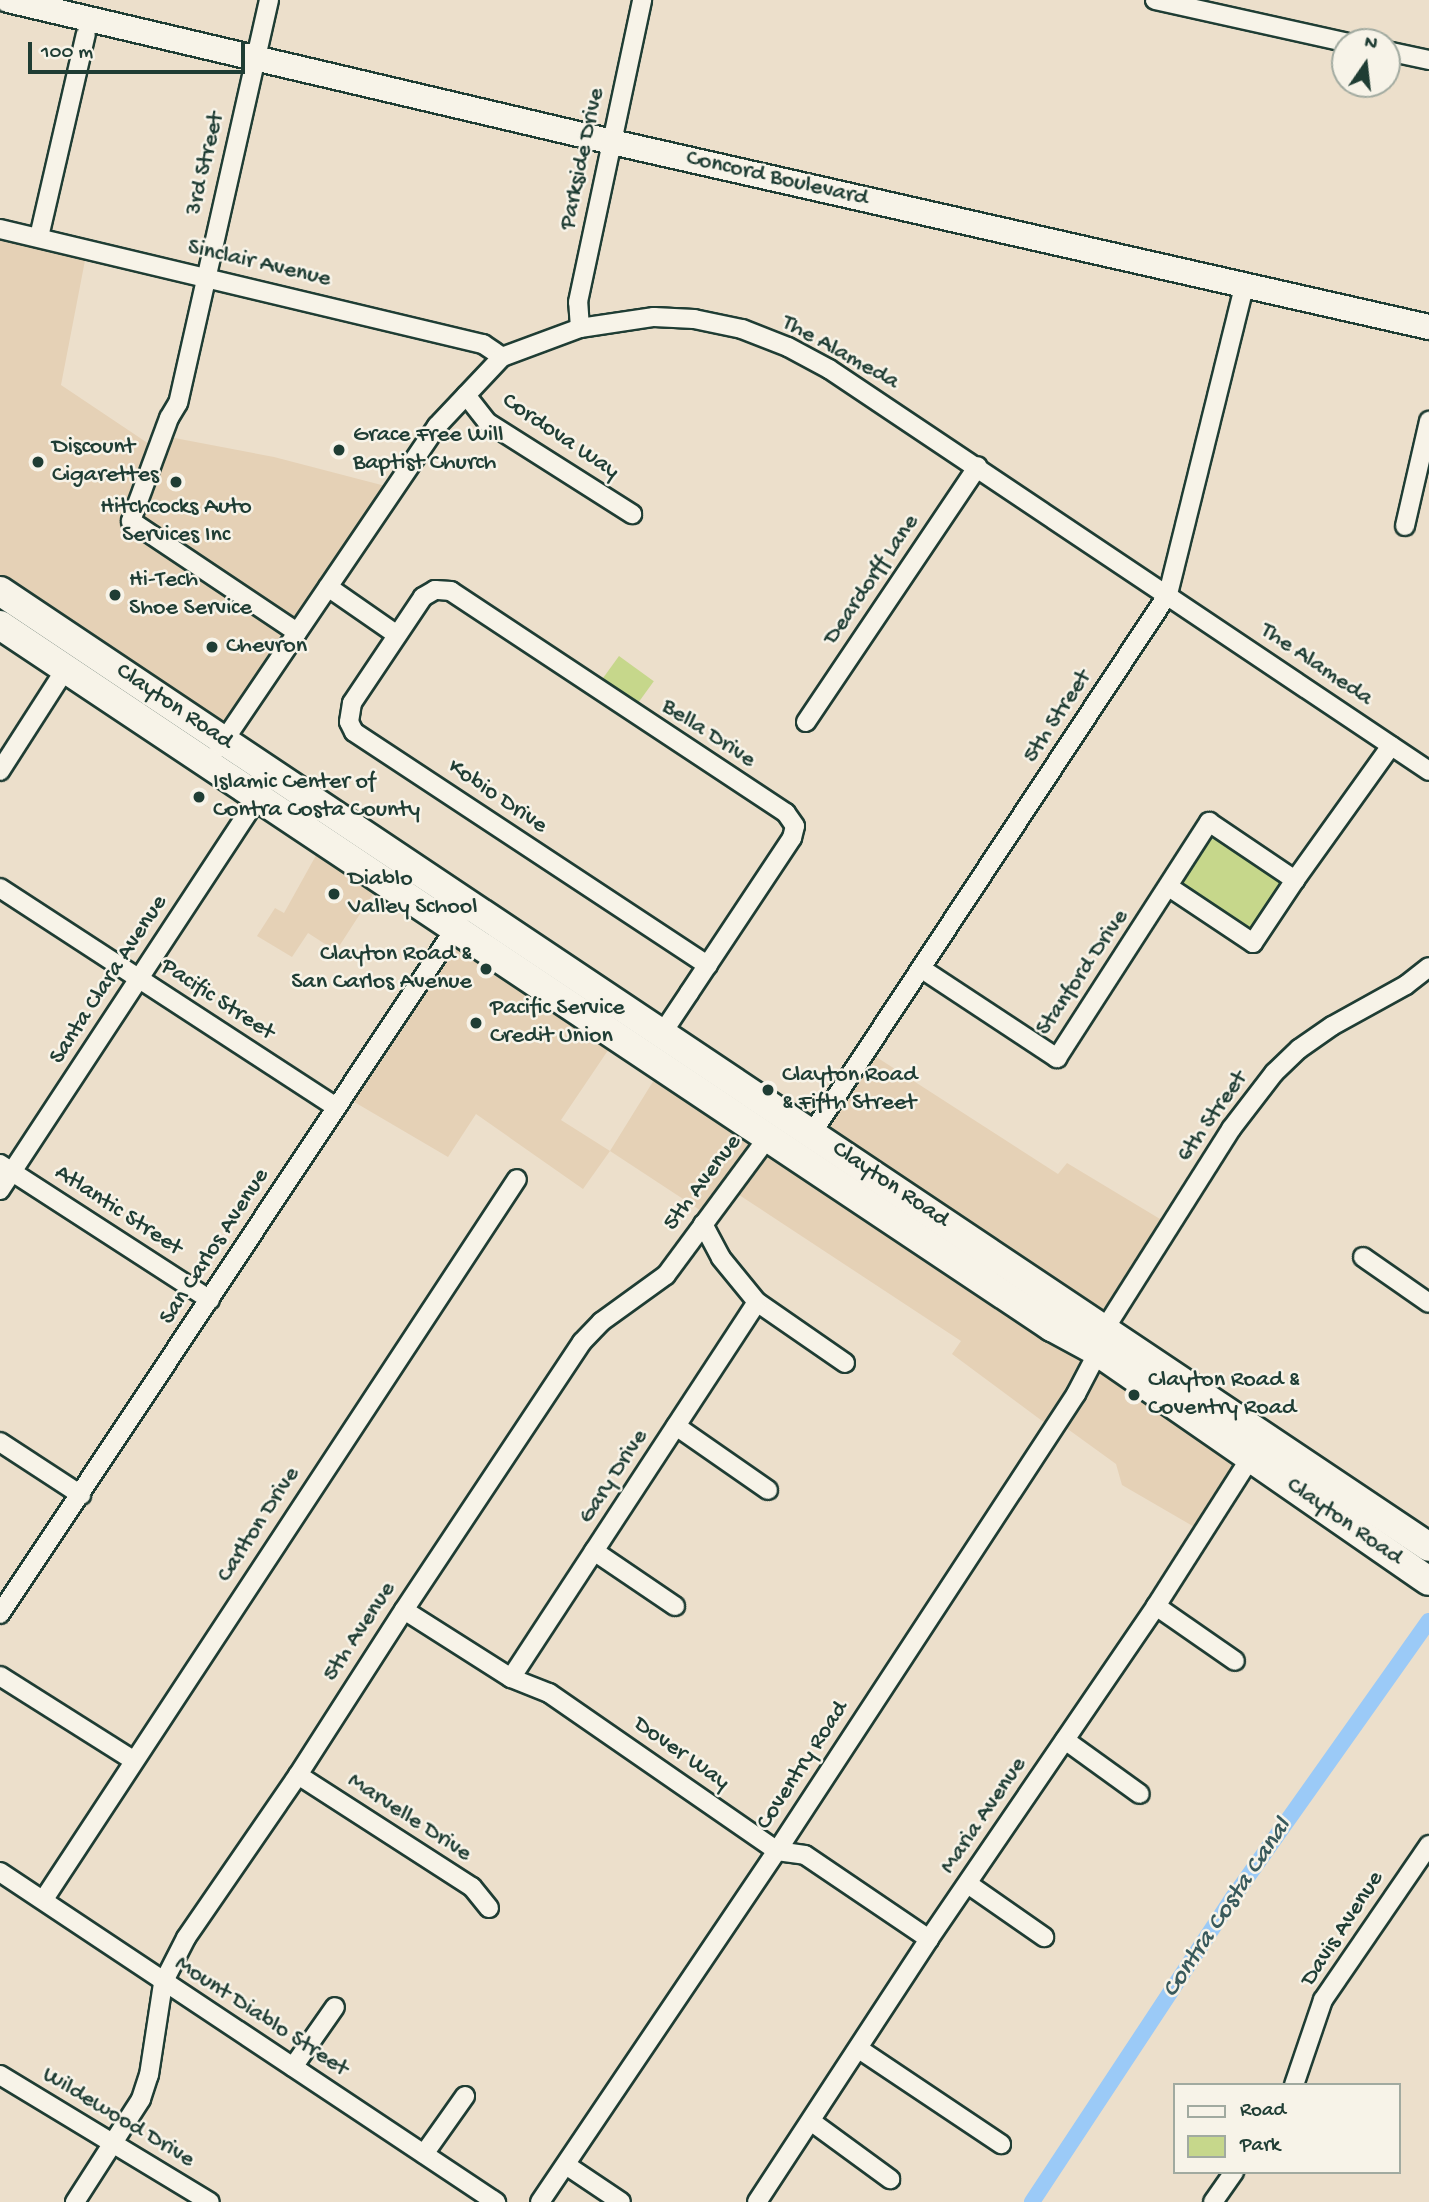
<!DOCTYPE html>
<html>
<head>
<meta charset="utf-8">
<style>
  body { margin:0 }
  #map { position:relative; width:1429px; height:2202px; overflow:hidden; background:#ecdfcb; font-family:"Gochi Hand",sans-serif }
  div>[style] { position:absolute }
  .built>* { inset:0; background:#e5d1b6 }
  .green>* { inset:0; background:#c6d78b; transform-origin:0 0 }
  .canal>* { height:16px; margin:-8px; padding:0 8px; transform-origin:8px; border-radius:8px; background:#9bcaf7 }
  .roads { filter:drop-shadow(2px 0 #1f3d34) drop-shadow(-2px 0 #1f3d34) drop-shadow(0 2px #1f3d34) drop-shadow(0 -2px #1f3d34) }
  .street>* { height:18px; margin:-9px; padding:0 9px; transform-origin:9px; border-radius:9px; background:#f7f3e8 }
  .secondary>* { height:24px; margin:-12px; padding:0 12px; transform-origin:12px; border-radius:12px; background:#f7f3e8 }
  .primary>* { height:28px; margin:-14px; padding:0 14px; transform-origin:14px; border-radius:14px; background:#f7f3e8 }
  .dots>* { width:19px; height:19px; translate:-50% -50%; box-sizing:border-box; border:4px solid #f7f3e8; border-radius:50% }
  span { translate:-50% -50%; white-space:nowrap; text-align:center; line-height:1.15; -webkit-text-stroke:5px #f7f3e8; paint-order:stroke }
  .street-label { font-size:24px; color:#1f3d34 }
  .poi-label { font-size:24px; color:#1f3d34 }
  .left { translate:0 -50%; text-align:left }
  .right { translate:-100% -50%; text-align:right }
  .water-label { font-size:26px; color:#38595b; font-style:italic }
  .legend { position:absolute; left:1173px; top:2083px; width:228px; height:91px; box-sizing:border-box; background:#f7f3e8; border:2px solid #a1aaa0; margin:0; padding:9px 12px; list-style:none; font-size:21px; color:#1f3d34 }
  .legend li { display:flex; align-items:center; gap:14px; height:35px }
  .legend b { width:35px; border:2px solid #a1aaa0 }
  .north { position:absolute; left:1331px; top:28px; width:70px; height:70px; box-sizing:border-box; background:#f7f3e8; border:2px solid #a1aaa0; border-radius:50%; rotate:14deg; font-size:19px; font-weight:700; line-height:28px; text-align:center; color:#1f3d34 }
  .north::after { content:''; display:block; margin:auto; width:24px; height:32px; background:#1f3d34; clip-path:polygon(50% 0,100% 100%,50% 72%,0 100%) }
  .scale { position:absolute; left:28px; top:42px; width:217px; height:32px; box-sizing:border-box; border:4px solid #1f3d34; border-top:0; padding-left:9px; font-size:21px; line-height:24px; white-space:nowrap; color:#1f3d34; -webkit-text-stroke:5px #f7f3e8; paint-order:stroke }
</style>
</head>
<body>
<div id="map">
  <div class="built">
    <div style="clip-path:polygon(0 229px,87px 250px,61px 385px,158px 450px,164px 436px,274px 457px,393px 488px,225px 740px,0 591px)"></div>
    <div style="clip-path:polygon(324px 841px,382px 880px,336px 951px,308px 933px,292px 957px,257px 936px,275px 908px,284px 913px)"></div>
    <div style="clip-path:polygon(455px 929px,617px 1037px,561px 1120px,610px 1151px,662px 1067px,1251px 1457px,1203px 1532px,1122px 1485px,1116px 1464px,1058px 1422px,1053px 1429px,952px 1354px,961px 1341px,730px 1189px,709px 1216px,610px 1151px,583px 1189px,476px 1114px,448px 1157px,344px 1096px)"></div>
    <div style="clip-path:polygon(867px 1051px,1058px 1174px,1067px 1163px,1170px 1225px,1104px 1330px,812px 1133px)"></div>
  </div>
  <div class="green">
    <div style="left:619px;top:656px;width:43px;height:28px;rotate:36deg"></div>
    <div style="left:1209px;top:822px;width:104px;height:76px;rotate:34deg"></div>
  </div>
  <div class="canal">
    <div style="left:1032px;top:2202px;width:367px;rotate:-56.6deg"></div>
    <div style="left:1234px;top:1896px;width:337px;rotate:-54.7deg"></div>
  </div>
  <div class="roads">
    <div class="street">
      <div style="left:269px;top:0;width:413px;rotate:102.7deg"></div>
      <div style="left:178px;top:403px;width:17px;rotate:121deg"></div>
      <div style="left:169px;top:418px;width:110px;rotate:110.3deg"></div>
      <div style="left:131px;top:521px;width:200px;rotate:33.8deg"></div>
      <div style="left:1155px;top:0;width:195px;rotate:12.5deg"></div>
      <div style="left:1387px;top:51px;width:43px;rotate:12.1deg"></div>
      <div style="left:0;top:229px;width:497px;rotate:13.4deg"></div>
      <div style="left:483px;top:344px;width:23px;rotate:34deg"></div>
      <div style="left:39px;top:237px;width:208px;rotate:-77deg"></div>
      <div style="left:580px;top:328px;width:26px;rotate:-94deg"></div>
      <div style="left:578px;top:302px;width:309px;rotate:-78deg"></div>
      <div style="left:466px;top:395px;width:34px;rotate:52deg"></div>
      <div style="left:487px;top:422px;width:172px;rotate:32.4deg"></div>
      <div style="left:1405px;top:526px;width:108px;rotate:-77.1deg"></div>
      <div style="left:328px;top:587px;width:84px;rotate:34.8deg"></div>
      <div style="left:806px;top:722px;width:308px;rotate:-56.1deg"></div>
      <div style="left:219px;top:748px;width:389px;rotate:-55.9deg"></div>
      <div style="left:437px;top:426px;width:95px;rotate:-46.7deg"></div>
      <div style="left:502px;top:357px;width:83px;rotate:-20.4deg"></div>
      <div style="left:580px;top:328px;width:75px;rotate:-8.5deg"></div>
      <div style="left:654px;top:317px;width:40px;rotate:2.9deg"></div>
      <div style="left:694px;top:319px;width:49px;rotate:11.8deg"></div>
      <div style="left:742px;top:329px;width:49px;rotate:21.4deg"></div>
      <div style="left:788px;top:347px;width:47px;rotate:28.2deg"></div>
      <div style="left:829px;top:369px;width:722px;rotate:33.82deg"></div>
      <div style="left:0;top:771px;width:122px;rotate:-57.3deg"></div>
      <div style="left:1169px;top:887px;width:101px;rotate:33.7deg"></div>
      <div style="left:1253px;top:943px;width:76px;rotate:-56.3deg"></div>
      <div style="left:0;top:888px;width:401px;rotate:33.1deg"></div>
      <div style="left:922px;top:969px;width:162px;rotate:33.4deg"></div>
      <div style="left:1057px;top:1058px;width:281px;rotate:-57.2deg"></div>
      <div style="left:1209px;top:822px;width:104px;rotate:34deg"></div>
      <div style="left:1295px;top:880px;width:165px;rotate:-54.4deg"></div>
      <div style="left:663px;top:1032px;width:47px;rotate:-56.3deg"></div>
      <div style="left:689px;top:993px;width:186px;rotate:-56.4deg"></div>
      <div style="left:792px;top:838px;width:12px;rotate:-76deg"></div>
      <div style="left:795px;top:826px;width:16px;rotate:-125deg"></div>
      <div style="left:786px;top:813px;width:402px;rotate:-146.5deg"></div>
      <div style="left:451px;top:591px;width:16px;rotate:-176deg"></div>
      <div style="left:435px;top:590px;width:14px;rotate:150deg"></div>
      <div style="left:423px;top:597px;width:128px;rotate:123.8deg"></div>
      <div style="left:352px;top:703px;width:19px;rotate:99deg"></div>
      <div style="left:349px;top:722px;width:11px;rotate:63deg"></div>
      <div style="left:354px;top:732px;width:424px;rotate:33.4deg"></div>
      <div style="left:812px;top:1133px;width:646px;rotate:-56.56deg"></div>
      <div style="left:1168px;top:594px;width:319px;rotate:-76.1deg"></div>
      <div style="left:0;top:1164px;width:250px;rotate:32.9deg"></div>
      <div style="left:0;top:1190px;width:472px;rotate:-56.7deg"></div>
      <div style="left:703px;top:1224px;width:38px;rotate:62deg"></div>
      <div style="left:721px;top:1258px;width:57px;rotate:50.7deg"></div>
      <div style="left:757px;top:1302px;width:107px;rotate:34.7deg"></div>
      <div style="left:1363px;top:1257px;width:80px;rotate:34.9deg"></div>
      <div style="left:676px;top:1426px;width:112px;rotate:34.8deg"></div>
      <div style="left:0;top:1442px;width:97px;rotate:33.2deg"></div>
      <div style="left:594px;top:1551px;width:98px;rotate:34.2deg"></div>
      <div style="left:1156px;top:1606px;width:96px;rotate:34.8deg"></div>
      <div style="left:404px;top:1610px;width:127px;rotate:32.4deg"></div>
      <div style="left:511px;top:1678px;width:41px;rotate:21.5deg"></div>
      <div style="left:549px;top:1693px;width:277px;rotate:34.7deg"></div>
      <div style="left:777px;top:1851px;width:28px;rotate:8deg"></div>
      <div style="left:805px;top:1855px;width:150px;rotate:34.1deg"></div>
      <div style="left:0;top:1614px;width:830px;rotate:-56.41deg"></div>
      <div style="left:0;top:1676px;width:157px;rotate:32.3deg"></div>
      <div style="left:511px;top:1678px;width:449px;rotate:-56.8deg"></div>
      <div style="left:1065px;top:1740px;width:92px;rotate:35.8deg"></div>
      <div style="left:298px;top:1775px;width:207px;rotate:32.8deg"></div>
      <div style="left:472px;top:1887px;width:27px;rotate:51deg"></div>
      <div style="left:0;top:1872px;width:596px;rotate:33.64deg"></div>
      <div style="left:968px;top:1884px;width:93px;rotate:34.9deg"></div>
      <div style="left:44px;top:1899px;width:861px;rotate:-56.7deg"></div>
      <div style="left:859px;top:2049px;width:171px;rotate:33.8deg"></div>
      <div style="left:293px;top:2067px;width:73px;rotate:-55deg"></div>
      <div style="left:0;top:2075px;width:245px;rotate:31.2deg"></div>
      <div style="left:1294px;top:2085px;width:90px;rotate:-71.2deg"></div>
      <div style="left:1323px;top:2000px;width:188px;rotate:-55.6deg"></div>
      <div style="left:812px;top:2122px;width:97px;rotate:36.2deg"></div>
      <div style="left:424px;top:2154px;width:71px;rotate:-54.7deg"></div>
      <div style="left:566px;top:2165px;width:66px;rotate:33.9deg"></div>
      <div style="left:75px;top:2202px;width:122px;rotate:-57.3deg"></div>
      <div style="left:141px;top:2099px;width:25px;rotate:-72deg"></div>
      <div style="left:149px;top:2075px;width:93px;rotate:-81.3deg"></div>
      <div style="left:163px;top:1983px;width:51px;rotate:-62.9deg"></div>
      <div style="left:186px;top:1938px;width:198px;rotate:-55.5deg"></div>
      <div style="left:298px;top:1775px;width:196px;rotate:-57.3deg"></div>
      <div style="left:404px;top:1610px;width:322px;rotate:-56.4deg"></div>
      <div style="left:582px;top:1342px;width:28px;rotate:-46deg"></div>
      <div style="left:601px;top:1322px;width:80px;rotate:-35.9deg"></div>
      <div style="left:666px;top:1275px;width:172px;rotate:-53.5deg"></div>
      <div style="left:540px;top:2202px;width:424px;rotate:-56deg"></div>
      <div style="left:777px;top:1851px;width:546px;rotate:-56.8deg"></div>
      <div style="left:1076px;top:1394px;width:47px;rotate:-62.4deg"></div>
      <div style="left:1098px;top:1352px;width:23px;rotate:-75deg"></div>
      <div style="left:1104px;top:1330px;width:238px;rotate:-57.7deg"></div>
      <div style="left:1231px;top:1129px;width:71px;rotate:-52.5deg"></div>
      <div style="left:1274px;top:1073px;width:35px;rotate:-44deg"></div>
      <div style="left:1299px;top:1049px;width:40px;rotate:-34.9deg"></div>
      <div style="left:1332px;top:1026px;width:85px;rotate:-29deg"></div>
      <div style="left:1406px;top:985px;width:29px;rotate:-38deg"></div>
      <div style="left:757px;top:2202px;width:314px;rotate:-56.8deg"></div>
      <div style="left:929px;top:1939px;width:403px;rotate:-55.7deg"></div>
      <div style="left:1156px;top:1606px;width:177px;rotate:-57.5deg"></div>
      <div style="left:1213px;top:2202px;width:37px;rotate:-55deg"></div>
    </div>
    <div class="secondary">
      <div style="left:8px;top:0;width:620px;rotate:13.23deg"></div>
      <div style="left:612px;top:142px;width:838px;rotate:12.76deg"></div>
    </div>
    <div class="primary">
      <div style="left:0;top:591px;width:1719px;rotate:33.78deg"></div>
      <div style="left:0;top:625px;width:1265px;rotate:33.72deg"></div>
      <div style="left:1052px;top:1327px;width:52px;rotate:28.5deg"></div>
      <div style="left:1098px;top:1352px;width:402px;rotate:34.7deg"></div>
    </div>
  </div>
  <div class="dots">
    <div style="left:339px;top:450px;background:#1f3d34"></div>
    <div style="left:38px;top:462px;background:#1f3d34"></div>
    <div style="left:176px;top:482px;background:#1f3d34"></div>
    <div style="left:115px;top:595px;background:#1f3d34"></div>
    <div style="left:212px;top:647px;background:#1f3d34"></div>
    <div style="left:199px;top:797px;background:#1f3d34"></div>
    <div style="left:334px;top:894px;background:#1f3d34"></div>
    <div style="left:486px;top:969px;background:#1f3d34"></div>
    <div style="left:476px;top:1023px;background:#1f3d34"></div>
    <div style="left:768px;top:1090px;background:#1f3d34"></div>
    <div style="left:1134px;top:1395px;background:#1f3d34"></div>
  </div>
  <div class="street-label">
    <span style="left:583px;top:159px;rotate:-78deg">Parkside Drive</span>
    <span style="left:206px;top:164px;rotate:-77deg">3rd Street</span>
    <span style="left:777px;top:179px;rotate:13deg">Concord Boulevard</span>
    <span style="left:259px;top:264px;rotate:13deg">Sinclair Avenue</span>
    <span style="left:840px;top:353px;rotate:29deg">The Alameda</span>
    <span style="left:560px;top:437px;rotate:34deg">Cordova Way</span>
    <span style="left:872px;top:580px;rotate:-56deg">Deardorff Lane</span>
    <span style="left:1316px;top:665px;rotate:34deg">The Alameda</span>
    <span style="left:174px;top:707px;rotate:34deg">Clayton Road</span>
    <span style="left:1058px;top:717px;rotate:-57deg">5th Street</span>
    <span style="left:708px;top:734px;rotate:33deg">Bella Drive</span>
    <span style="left:497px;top:797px;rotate:34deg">Kobio Drive</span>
    <span style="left:1083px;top:973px;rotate:-56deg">Stanford Drive</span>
    <span style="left:109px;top:980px;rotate:-57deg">Santa Clara Avenue</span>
    <span style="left:217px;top:1000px;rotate:33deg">Pacific Street</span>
    <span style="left:1213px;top:1117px;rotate:-55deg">6th Street</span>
    <span style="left:703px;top:1183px;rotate:-53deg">5th Avenue</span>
    <span style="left:890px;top:1185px;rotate:34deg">Clayton Road</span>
    <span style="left:118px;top:1211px;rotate:33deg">Atlantic Street</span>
    <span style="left:215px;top:1247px;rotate:-57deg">San Carlos Avenue</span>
    <span style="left:614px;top:1477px;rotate:-57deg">Gary Drive</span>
    <span style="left:1344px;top:1522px;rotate:35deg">Clayton Road</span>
    <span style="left:259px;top:1525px;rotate:-57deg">Carlton Drive</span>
    <span style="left:360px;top:1632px;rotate:-57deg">5th Avenue</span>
    <span style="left:681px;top:1754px;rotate:35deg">Dover Way</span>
    <span style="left:803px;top:1766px;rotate:-57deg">Coventry Road</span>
    <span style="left:984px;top:1816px;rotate:-56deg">Maria Avenue</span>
    <span style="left:409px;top:1818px;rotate:33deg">Marvelle Drive</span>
    <span style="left:1343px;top:1929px;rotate:-57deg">Davis Avenue</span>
    <span style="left:261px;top:2017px;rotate:33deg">Mount Diablo Street</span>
    <span style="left:118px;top:2118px;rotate:31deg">Wildewood Drive</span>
  </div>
  <div class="poi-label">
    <span class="left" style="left:353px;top:450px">Grace Free Will<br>Baptist Church</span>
    <span class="left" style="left:52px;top:462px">Discount<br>Cigarettes</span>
    <span style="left:176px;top:522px">Hitchcocks Auto<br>Services Inc</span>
    <span class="left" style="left:129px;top:595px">Hi-Tech<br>Shoe Service</span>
    <span class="left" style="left:226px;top:647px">Chevron</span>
    <span class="left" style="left:213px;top:797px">Islamic Center of<br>Contra Costa County</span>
    <span class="left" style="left:348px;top:894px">Diablo<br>Valley School</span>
    <span class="right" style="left:472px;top:969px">Clayton Road &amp;<br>San Carlos Avenue</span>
    <span class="left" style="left:490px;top:1023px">Pacific Service<br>Credit Union</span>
    <span class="left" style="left:782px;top:1090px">Clayton Road<br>&amp; Fifth Street</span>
    <span class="left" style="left:1148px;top:1395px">Clayton Road &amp;<br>Coventry Road</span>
  </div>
  <div class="water-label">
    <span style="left:1228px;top:1909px;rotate:-56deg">Contra Costa Canal</span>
  </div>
  <ul class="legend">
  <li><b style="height:9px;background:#f7f3e8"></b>Road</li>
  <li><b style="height:19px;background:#c6d78b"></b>Park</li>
  </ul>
  <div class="north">N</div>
  <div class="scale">100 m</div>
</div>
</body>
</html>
